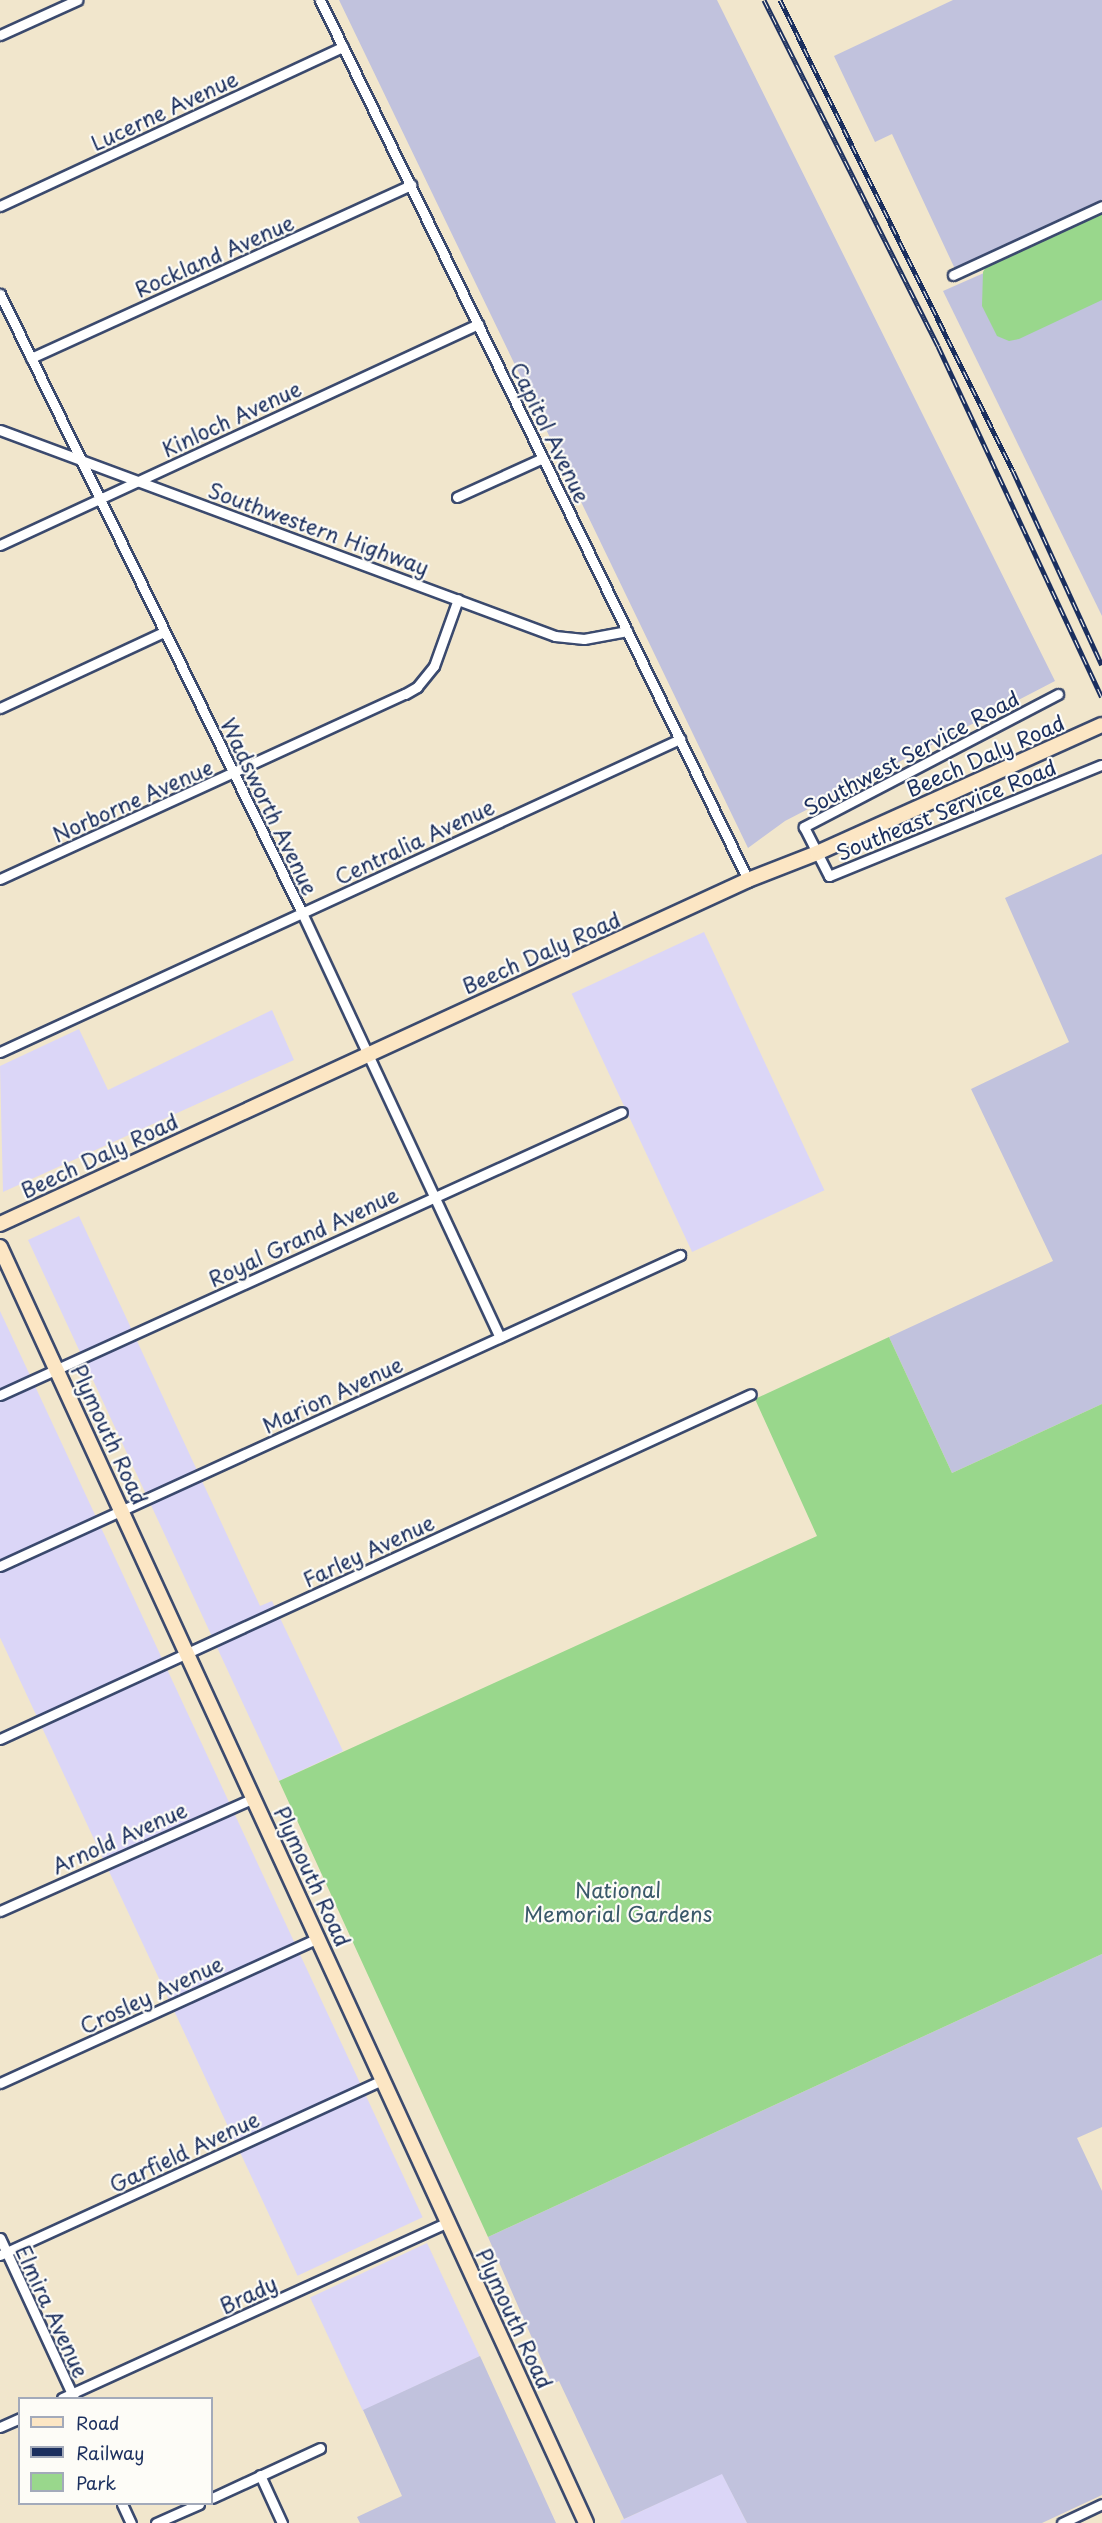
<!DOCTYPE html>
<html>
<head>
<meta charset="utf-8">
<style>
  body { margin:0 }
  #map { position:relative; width:1102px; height:2523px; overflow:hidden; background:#f1e6cc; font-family:"Playpen Sans",sans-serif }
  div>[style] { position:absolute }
  .built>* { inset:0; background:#dbd6f7; transform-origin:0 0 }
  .industrial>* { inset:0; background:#c1c2dd }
  .green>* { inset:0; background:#99d78c }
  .roads { filter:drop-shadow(2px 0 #3b4a6e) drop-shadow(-2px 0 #3b4a6e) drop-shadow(0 2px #3b4a6e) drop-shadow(0 -2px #3b4a6e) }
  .street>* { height:9px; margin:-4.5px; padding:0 4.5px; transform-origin:4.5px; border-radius:4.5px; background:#fff }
  .secondary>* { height:14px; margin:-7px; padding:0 7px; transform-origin:7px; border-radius:7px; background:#fce6c4 }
  .rail>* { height:5px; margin-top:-2.5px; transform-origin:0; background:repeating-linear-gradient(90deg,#fdfcf7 0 9px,#1b2f5e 0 18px); box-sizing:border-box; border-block:2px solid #1b2f5e }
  span { translate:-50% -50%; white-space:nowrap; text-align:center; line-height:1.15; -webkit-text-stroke:4.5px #fdfcf7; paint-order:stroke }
  .street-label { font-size:21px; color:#1b2f5e }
  .park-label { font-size:21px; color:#3a596a }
  .legend { position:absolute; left:18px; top:2397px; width:195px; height:108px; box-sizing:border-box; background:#fdfcf7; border:2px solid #a3aaba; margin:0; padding:8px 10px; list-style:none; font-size:18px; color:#1b2f5e }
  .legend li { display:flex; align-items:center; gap:12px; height:30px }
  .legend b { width:30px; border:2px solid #a3aaba }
</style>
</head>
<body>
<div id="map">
  <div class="built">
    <div style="left:704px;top:932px;width:285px;height:146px;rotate:65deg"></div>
    <div style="clip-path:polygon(272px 1010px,294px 1060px,3px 1192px,0 1066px,79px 1029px,108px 1090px)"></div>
    <div style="clip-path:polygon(79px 1216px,260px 1606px,272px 1601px,343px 1751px,279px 1781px,28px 1240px)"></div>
    <div style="left:0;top:1311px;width:1000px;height:138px;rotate:65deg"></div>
    <div style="left:427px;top:2243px;width:125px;height:129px;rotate:65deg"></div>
    <div style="clip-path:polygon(722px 2473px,747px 2523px,621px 2523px,620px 2521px)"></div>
  </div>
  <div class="industrial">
    <div style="clip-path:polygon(339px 0,717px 0,1055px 681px,785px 821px,748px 848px)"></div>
    <div style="clip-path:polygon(953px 0,1102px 0,1102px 200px,955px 269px,892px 134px,875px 142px,834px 56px)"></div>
    <div style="clip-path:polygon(1102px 221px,1102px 616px,943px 291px)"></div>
    <div style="clip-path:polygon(1102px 854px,1102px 1404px,952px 1473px,889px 1337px,1053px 1261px,971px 1089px,1069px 1042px,1005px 898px)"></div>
    <div style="clip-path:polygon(1102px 1954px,1102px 2127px,1077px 2138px,1102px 2191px,1102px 2495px,1042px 2523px,747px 2523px,722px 2474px,624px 2519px,559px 2381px,552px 2384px,488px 2237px)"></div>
    <div style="clip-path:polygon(480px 2356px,556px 2523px,360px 2523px,357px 2517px,402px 2496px,363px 2410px)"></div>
  </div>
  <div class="green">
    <div style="clip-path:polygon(1102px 211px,1102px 300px,1019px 339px,1009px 341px,997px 336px,982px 306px,983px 272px,988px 263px)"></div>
    <div style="clip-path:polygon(889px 1337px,952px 1473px,1102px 1404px,1102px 1954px,488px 2237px,279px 1781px,817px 1536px,755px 1399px)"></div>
  </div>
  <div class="roads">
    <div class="street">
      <div style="left:320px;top:0;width:979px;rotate:64.06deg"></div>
      <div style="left:0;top:35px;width:85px;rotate:-24.4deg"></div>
      <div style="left:0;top:206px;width:378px;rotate:-24.9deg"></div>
      <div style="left:953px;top:275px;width:164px;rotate:-24.8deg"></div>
      <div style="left:0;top:294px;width:689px;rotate:63.99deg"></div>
      <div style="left:302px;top:913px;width:468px;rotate:65deg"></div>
      <div style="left:31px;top:358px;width:418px;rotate:-24.5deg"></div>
      <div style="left:0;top:430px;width:592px;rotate:20.36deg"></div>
      <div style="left:555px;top:636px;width:29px;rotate:6deg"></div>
      <div style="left:584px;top:639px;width:44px;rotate:-10.5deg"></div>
      <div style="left:457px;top:497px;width:94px;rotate:-24.4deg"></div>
      <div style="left:0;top:545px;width:527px;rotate:-24.81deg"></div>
      <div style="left:1058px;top:694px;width:287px;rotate:152.4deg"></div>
      <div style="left:804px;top:827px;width:55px;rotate:63deg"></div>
      <div style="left:829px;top:876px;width:294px;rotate:-22.2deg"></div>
      <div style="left:0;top:708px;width:181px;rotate:-24.9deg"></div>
      <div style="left:0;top:879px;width:445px;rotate:-24.6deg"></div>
      <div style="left:405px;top:694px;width:14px;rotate:-30deg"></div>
      <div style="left:417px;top:687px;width:27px;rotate:-51deg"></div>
      <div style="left:434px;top:666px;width:71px;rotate:-70.3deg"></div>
      <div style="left:0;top:1052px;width:749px;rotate:-24.72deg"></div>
      <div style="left:0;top:1395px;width:683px;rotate:-24.46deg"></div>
      <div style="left:0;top:1566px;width:748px;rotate:-24.58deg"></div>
      <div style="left:0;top:1739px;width:826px;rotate:-24.67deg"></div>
      <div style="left:0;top:1911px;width:278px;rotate:-24deg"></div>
      <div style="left:0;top:2083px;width:349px;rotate:-24.5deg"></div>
      <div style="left:0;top:2238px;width:176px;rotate:65.2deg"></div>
      <div style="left:0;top:2255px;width:421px;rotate:-24.6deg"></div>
      <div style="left:62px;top:2398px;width:424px;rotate:-24.5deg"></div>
      <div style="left:0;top:2427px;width:22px;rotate:-24deg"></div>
      <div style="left:260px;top:2475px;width:53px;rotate:65.4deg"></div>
      <div style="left:212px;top:2498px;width:119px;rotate:-24.8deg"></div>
      <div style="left:122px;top:2504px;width:21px;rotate:65deg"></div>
      <div style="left:156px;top:2523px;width:47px;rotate:-23.8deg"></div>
      <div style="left:1062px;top:2523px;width:44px;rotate:-25.4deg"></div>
    </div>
    <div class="secondary">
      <div style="left:0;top:1224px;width:823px;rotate:-24.7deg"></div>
      <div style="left:748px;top:880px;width:74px;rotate:-21.4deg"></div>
      <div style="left:817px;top:853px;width:312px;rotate:-24.2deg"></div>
      <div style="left:0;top:1247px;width:1404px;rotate:65.33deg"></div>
    </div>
  </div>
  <div class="rail">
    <div style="left:764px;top:0;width:387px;rotate:63.3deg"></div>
    <div style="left:938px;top:346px;width:387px;rotate:65deg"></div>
    <div style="left:780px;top:0;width:525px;rotate:63.68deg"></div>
    <div style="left:1013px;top:471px;width:213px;rotate:65.4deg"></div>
  </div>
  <div class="street-label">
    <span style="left:164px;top:110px;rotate:-25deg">Lucerne Avenue</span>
    <span style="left:214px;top:255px;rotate:-24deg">Rockland Avenue</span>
    <span style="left:231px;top:418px;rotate:-25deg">Kinloch Avenue</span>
    <span style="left:551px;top:432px;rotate:64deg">Capitol Avenue</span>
    <span style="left:319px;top:528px;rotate:20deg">Southwestern Highway</span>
    <span style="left:911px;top:752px;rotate:-28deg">Southwest Service Road</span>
    <span style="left:985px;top:755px;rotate:-24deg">Beech Daly Road</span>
    <span style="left:132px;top:800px;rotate:-24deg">Norborne Avenue</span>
    <span style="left:270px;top:806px;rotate:64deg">Wadsworth Avenue</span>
    <span style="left:946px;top:809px;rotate:-22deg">Southeast Service Road</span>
    <span style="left:414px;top:841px;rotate:-25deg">Centralia Avenue</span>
    <span style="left:541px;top:952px;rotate:-24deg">Beech Daly Road</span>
    <span style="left:99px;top:1155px;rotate:-25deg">Beech Daly Road</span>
    <span style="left:303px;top:1236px;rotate:-25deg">Royal Grand Avenue</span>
    <span style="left:332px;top:1394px;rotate:-25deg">Marion Avenue</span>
    <span style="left:110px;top:1434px;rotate:65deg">Plymouth Road</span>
    <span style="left:368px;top:1550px;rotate:-25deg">Farley Avenue</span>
    <span style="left:119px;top:1837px;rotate:-24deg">Arnold Avenue</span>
    <span style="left:313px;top:1876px;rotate:65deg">Plymouth Road</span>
    <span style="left:151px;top:1994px;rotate:-25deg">Crosley Avenue</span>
    <span style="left:184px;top:2151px;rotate:-25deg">Garfield Avenue</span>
    <span style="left:248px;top:2294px;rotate:-25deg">Brady</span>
    <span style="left:53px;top:2311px;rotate:65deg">Elmira Avenue</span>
    <span style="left:515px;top:2318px;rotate:65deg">Plymouth Road</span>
  </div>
  <div class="park-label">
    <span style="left:618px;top:1901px">National<br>Memorial Gardens</span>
  </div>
  <ul class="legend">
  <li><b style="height:8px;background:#fce6c4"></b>Road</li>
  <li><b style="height:8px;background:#1b2f5e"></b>Railway</li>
  <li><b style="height:16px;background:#99d78c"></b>Park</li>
  </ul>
</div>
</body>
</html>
